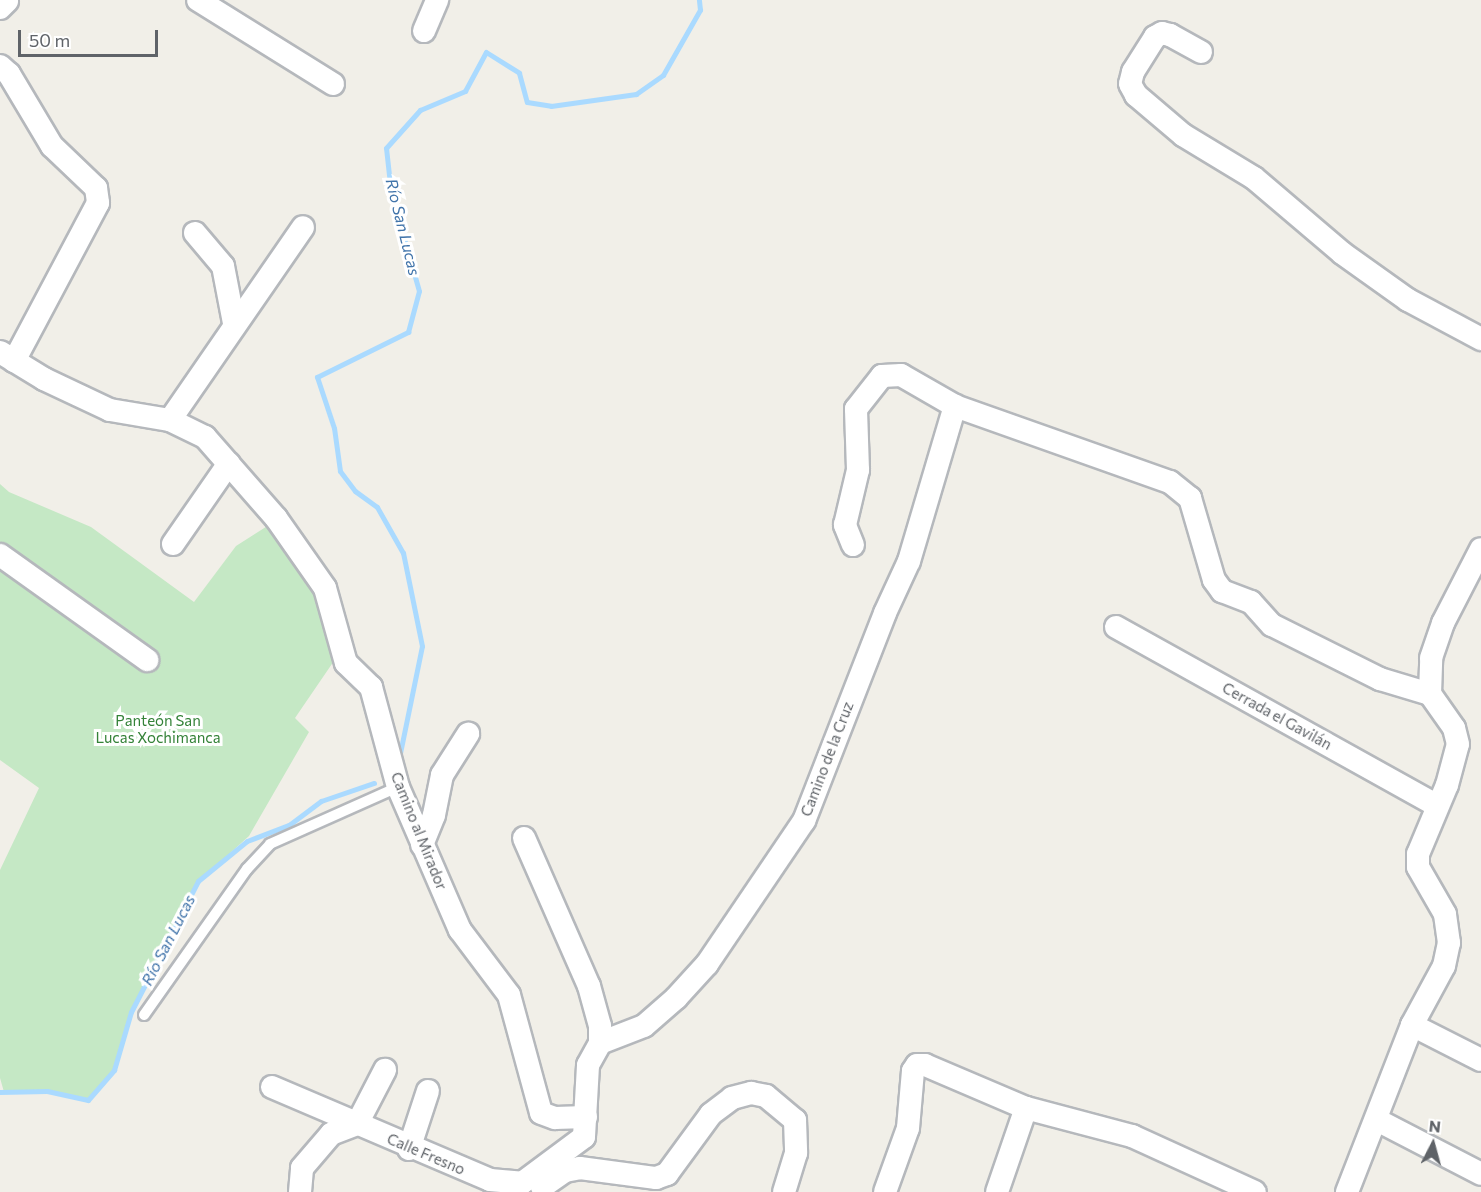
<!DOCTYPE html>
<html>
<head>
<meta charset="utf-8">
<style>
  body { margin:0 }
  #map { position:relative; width:1481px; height:1192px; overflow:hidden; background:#f1efe8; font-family:Commissioner,sans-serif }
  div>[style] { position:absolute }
  .green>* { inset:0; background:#c5e8c5 }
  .stream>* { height:5px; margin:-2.5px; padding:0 2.5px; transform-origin:2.5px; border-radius:2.5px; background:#aadaff }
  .roads { filter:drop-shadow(2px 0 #b5b8bc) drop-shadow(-2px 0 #b5b8bc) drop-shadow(0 2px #b5b8bc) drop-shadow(0 -2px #b5b8bc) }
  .service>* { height:10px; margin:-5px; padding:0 5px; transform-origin:5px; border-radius:5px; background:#fff }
  .minor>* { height:22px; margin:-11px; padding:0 11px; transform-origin:11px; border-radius:11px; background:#fff }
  span { translate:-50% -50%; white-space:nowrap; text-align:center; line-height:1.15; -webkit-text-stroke:6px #fff; paint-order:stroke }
  .street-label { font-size:15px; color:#5f6368 }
  .park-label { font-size:15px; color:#348238 }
  .water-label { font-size:16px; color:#4174aa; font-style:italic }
  .north { position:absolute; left:1403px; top:1114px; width:60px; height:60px; -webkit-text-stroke:4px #fff; paint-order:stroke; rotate:6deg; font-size:16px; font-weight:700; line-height:24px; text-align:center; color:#5f6368 }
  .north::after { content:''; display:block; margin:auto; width:21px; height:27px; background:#5f6368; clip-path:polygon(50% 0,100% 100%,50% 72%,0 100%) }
  .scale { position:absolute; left:18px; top:30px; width:140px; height:27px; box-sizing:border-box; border:3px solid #5f6368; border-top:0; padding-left:8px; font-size:18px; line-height:21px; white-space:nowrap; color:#5f6368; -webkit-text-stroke:4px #fff; paint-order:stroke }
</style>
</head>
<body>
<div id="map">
  <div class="green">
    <div style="clip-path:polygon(0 484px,9px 492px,91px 527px,194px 602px,236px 546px,269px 525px,318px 591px,336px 658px,295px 718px,309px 732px,249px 836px,198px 882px,131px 1012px,114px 1070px,88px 1100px,47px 1091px,4px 1092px,0 1078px,0 870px,39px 788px,0 760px)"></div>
  </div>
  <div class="stream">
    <div style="left:399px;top:758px;width:114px;rotate:-78.4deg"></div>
    <div style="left:422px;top:646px;width:95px;rotate:-101.5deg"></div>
    <div style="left:403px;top:553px;width:53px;rotate:-119.5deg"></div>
    <div style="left:377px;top:507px;width:27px;rotate:-144deg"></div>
    <div style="left:355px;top:491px;width:25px;rotate:-127deg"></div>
    <div style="left:340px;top:471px;width:43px;rotate:-97.9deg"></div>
    <div style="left:334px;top:428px;width:54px;rotate:-108.4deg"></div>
    <div style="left:317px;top:377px;width:102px;rotate:-26.3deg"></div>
    <div style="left:408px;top:332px;width:42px;rotate:-75deg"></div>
    <div style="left:419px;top:291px;width:102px;rotate:-105.9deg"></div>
    <div style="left:391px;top:193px;width:45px;rotate:-96.3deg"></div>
    <div style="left:386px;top:148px;width:51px;rotate:-48.2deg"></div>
    <div style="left:420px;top:110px;width:49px;rotate:-22.9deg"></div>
    <div style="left:465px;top:91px;width:44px;rotate:-61.7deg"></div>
    <div style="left:486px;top:52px;width:39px;rotate:32deg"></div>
    <div style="left:519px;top:73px;width:30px;rotate:75deg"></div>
    <div style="left:527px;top:102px;width:24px;rotate:9deg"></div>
    <div style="left:551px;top:106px;width:86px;rotate:-8deg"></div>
    <div style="left:636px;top:94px;width:33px;rotate:-35deg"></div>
    <div style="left:663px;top:75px;width:75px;rotate:-60.4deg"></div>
    <div style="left:700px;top:10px;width:10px;rotate:-96deg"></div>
    <div style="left:0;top:1092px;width:47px;rotate:-1.2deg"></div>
    <div style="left:47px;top:1091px;width:42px;rotate:12.4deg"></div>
    <div style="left:88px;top:1100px;width:40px;rotate:-49deg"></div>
    <div style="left:114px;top:1070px;width:60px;rotate:-73.7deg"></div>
    <div style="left:131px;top:1012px;width:147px;rotate:-62.9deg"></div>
    <div style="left:198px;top:881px;width:63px;rotate:-39.2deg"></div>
    <div style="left:247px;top:841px;width:45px;rotate:-20.9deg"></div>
    <div style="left:289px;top:825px;width:40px;rotate:-37deg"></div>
    <div style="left:321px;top:801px;width:56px;rotate:-18.8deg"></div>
  </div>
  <div class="roads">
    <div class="service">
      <div style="left:144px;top:1015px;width:179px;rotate:-54.8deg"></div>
      <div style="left:247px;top:869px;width:34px;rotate:-47deg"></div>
      <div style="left:270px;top:844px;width:140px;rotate:-24deg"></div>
    </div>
    <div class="minor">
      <div style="left:198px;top:0;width:159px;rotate:31.9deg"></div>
      <div style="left:0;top:8px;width:10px;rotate:-45deg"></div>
      <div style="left:424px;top:31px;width:34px;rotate:-67deg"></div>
      <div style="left:1201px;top:52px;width:35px;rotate:-151deg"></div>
      <div style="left:1170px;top:35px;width:8px;rotate:-166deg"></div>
      <div style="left:1162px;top:33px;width:8px;rotate:150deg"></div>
      <div style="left:1155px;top:37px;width:41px;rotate:122.2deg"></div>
      <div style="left:1133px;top:72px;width:12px;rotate:104deg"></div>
      <div style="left:1130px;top:84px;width:13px;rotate:61deg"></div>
      <div style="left:1136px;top:95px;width:62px;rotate:40.4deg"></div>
      <div style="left:1183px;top:135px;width:83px;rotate:31.2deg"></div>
      <div style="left:1254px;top:178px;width:116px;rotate:40.4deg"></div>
      <div style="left:1342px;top:253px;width:81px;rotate:35.5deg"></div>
      <div style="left:1408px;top:300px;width:83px;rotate:28.1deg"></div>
      <div style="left:0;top:66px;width:12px;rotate:42deg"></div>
      <div style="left:9px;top:74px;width:84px;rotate:59.2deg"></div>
      <div style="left:52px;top:146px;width:61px;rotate:43.7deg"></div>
      <div style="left:96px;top:188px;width:15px;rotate:82deg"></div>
      <div style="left:98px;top:203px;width:179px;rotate:118deg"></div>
      <div style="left:195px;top:233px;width:43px;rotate:49.7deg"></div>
      <div style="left:223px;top:266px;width:58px;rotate:79.1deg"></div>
      <div style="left:0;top:352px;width:52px;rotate:31.5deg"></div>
      <div style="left:44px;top:379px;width:73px;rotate:25.2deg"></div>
      <div style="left:110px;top:410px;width:61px;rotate:9.5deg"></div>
      <div style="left:170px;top:420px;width:39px;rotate:26deg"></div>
      <div style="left:205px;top:437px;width:108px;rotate:48.8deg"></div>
      <div style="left:276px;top:518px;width:85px;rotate:55deg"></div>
      <div style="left:325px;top:588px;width:78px;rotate:74.4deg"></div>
      <div style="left:346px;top:663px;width:35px;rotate:44deg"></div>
      <div style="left:371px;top:687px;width:104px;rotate:74.9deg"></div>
      <div style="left:398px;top:787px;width:156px;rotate:66.6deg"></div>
      <div style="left:460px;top:930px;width:81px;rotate:53deg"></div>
      <div style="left:509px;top:995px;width:122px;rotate:74.8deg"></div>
      <div style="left:541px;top:1113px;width:15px;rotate:20deg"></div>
      <div style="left:555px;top:1118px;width:31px;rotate:-2deg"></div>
      <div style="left:170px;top:420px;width:234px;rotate:-55.4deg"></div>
      <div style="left:173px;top:544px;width:98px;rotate:-55.3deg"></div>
      <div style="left:853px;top:545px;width:22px;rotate:-112deg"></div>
      <div style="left:845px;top:525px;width:57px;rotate:-76.7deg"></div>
      <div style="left:858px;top:470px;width:61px;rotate:-91.9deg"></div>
      <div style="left:856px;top:409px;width:42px;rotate:-51.8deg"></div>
      <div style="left:882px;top:376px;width:19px;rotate:-3deg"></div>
      <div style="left:901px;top:375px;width:62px;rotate:29.9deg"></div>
      <div style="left:955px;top:406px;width:228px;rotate:19.5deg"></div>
      <div style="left:1170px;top:482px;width:26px;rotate:39deg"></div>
      <div style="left:1190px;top:498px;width:85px;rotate:73.7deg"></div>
      <div style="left:1214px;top:580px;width:14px;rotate:54deg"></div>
      <div style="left:1222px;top:591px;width:31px;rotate:21deg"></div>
      <div style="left:1251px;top:602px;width:31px;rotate:48deg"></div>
      <div style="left:1272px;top:625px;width:121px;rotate:26.6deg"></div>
      <div style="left:1380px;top:679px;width:52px;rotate:16.7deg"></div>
      <div style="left:0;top:555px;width:181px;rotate:35.5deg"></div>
      <div style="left:1116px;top:627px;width:368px;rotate:29.1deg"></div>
      <div style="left:524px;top:838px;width:162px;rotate:66.3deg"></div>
      <div style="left:589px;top:986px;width:41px;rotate:74.6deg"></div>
      <div style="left:600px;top:1026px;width:17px;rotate:90deg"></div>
      <div style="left:422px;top:845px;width:32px;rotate:-68deg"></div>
      <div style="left:434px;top:815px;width:41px;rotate:-78.7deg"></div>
      <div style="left:442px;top:775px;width:49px;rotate:-57.6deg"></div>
      <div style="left:1412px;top:1025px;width:77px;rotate:26.9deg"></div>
      <div style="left:600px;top:1043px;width:47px;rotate:-21.1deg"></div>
      <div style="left:644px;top:1026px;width:43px;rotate:-41.2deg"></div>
      <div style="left:676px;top:998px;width:46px;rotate:-47.6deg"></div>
      <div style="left:707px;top:964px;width:173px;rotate:-55.9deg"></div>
      <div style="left:804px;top:821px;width:223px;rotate:-68.7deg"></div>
      <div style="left:885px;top:613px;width:57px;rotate:-65.2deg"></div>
      <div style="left:909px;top:561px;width:162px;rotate:-73.5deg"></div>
      <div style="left:272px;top:1087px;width:237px;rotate:23.1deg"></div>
      <div style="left:490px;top:1180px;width:32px;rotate:5deg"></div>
      <div style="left:522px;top:1183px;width:77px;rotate:-36.6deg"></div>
      <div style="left:584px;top:1137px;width:72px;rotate:-86.8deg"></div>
      <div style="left:588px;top:1065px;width:25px;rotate:-61deg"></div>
      <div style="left:1377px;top:1120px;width:117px;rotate:27.4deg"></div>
      <div style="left:357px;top:1124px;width:61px;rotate:-62.6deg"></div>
      <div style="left:409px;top:1149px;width:61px;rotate:-71.9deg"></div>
      <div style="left:542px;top:1187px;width:28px;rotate:-35deg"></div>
      <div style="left:565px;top:1171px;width:15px;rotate:-11deg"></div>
      <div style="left:580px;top:1168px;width:77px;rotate:7.5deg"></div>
      <div style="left:656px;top:1178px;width:12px;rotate:-20deg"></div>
      <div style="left:667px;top:1174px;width:74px;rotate:-53.7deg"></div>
      <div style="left:711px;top:1114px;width:26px;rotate:-37deg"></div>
      <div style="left:732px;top:1098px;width:20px;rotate:-15deg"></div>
      <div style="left:751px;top:1093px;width:15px;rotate:11deg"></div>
      <div style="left:766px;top:1096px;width:38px;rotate:40deg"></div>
      <div style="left:795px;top:1120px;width:33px;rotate:88deg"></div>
      <div style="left:796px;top:1153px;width:41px;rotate:107.1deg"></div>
      <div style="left:300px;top:1192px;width:24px;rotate:-85deg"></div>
      <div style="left:302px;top:1168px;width:45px;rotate:-49.5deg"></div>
      <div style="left:331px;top:1134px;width:28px;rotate:-21deg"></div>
      <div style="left:885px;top:1192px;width:68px;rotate:-70.2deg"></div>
      <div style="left:908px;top:1128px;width:57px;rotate:-85deg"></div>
      <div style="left:913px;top:1071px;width:7px;rotate:-56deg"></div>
      <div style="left:917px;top:1065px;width:8px"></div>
      <div style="left:925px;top:1065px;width:110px;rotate:23.1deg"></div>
      <div style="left:1026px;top:1108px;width:110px;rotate:14.8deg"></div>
      <div style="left:1132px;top:1136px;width:135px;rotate:24.5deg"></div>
      <div style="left:997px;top:1192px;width:89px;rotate:-71deg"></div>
      <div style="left:1347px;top:1192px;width:179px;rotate:-68.7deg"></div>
      <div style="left:1412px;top:1025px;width:67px;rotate:-61.5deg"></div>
      <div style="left:1444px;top:966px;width:24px;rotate:-78deg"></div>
      <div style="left:1449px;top:943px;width:29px;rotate:-98deg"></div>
      <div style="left:1445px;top:914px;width:54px;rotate:-119.9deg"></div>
      <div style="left:1418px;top:867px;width:13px;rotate:-90deg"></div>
      <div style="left:1418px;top:854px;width:75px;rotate:-67.2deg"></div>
      <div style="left:1447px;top:785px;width:42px;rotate:-75deg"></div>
      <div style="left:1458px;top:744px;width:16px;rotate:-104deg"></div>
      <div style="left:1454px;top:728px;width:42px;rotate:-125.2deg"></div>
      <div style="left:1430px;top:694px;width:36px;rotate:-88deg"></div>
      <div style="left:1431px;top:658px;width:37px;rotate:-71deg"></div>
      <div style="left:1443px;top:623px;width:83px;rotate:-62.8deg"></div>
    </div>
  </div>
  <div class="street-label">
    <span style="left:1277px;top:716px;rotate:29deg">Cerrada el Gavilán</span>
    <span style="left:827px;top:759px;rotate:-69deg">Camino de la Cruz</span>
    <span style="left:419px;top:831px;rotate:68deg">Camino al Mirador</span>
    <span style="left:426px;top:1154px;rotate:23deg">Calle Fresno</span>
  </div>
  <div class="park-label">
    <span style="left:158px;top:729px">Panteón San<br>Lucas Xochimanca</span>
  </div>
  <div class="water-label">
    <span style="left:403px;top:227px;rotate:76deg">Río San Lucas</span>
    <span style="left:168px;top:940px;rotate:-63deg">Río San Lucas</span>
  </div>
  <div class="north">N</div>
  <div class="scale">50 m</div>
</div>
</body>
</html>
